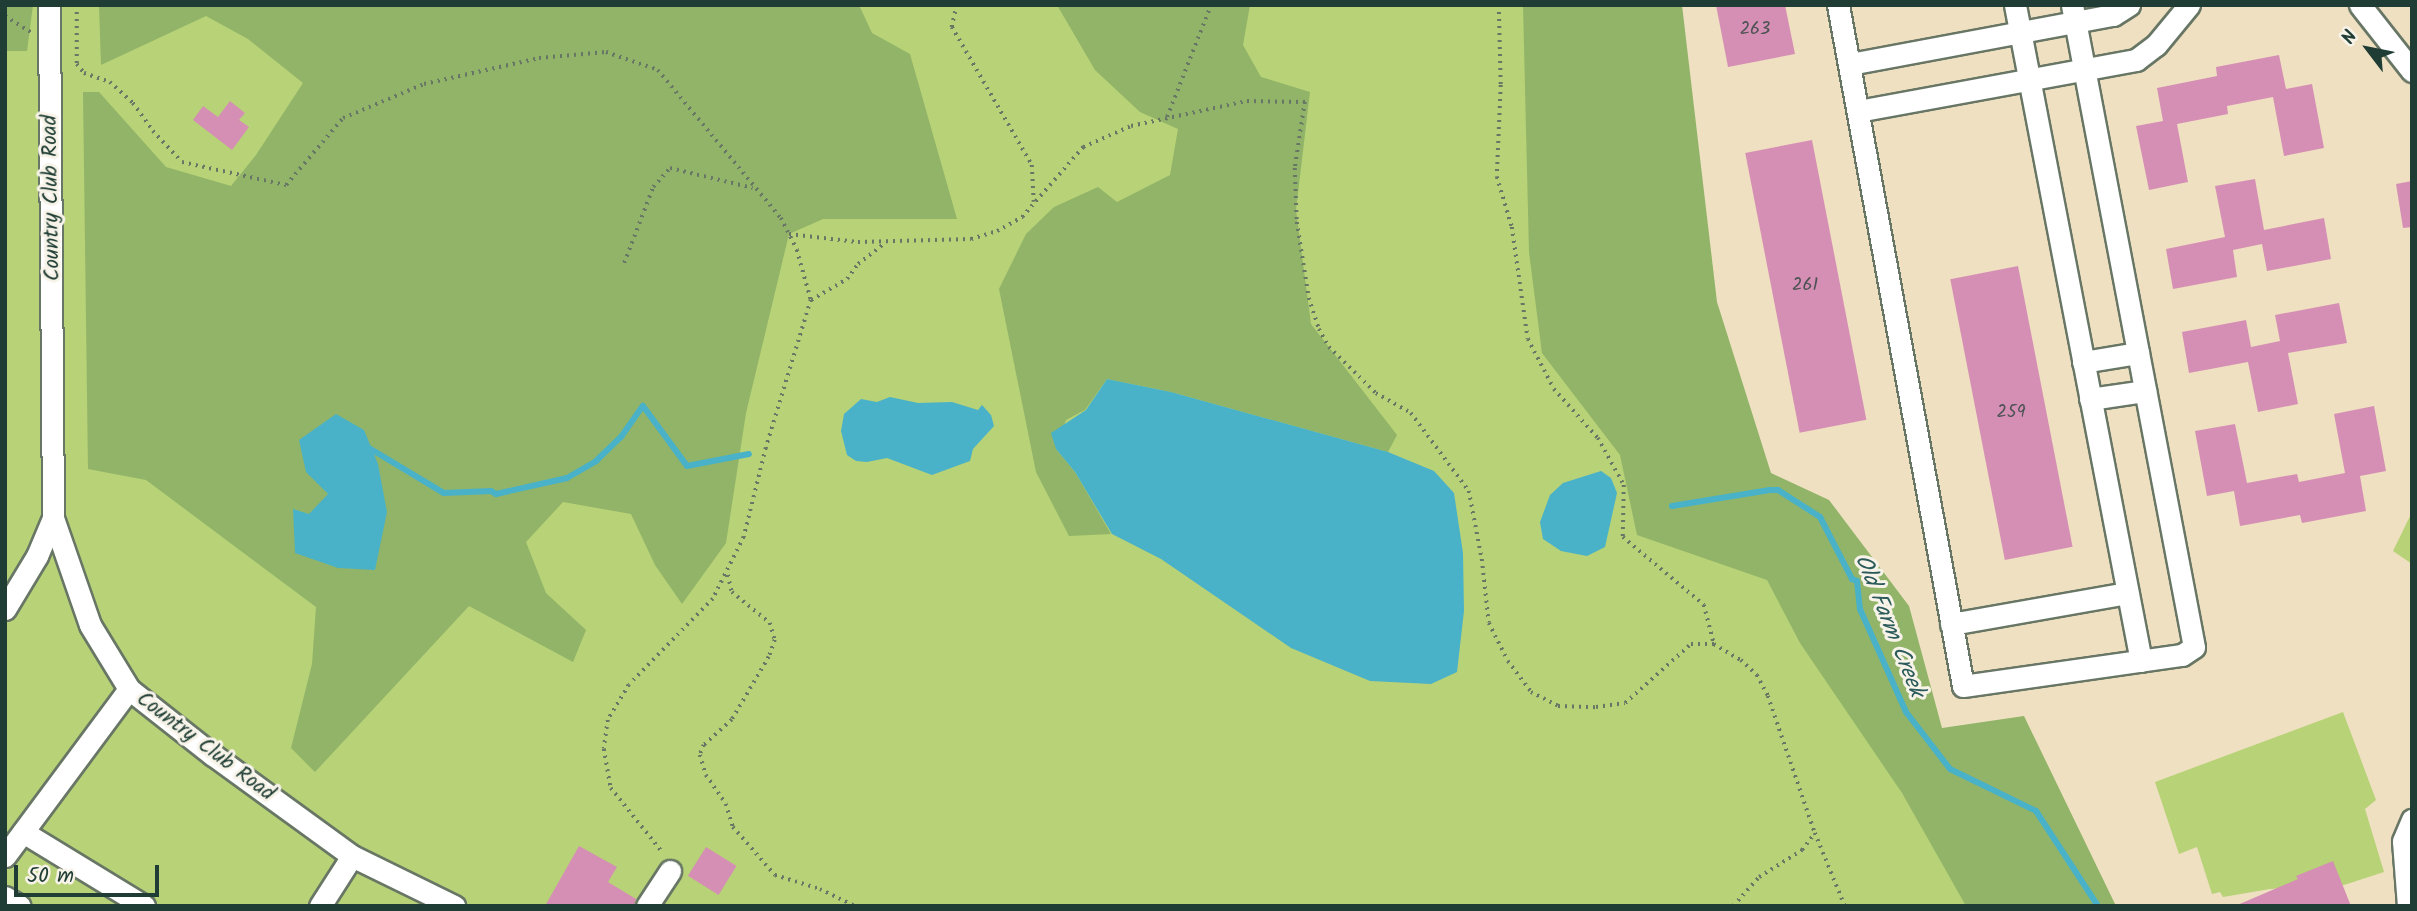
<!DOCTYPE html>
<html>
<head>
<meta charset="utf-8">
<style>
  body { margin:0 }
  #map { position:relative; width:2417px; height:911px; overflow:hidden; background:#efe0c1; font-family:Kalam,sans-serif }
  div>[style] { position:absolute }
  .green>* { inset:0; background:#b7d277 }
  .forest>* { inset:0; background:#91b468 }
  .water>* { inset:0; background:#4ab2c8 }
  .stream>* { height:6px; margin:-3px; padding:0 3px; transform-origin:3px; border-radius:3px; background:#4ab2c8 }
  .building>* { inset:0; background:#d68fb4; transform-origin:0 0 }
  .path>* { height:3.5px; margin-top:-1.75px; transform-origin:0; background:repeating-linear-gradient(90deg,#687665 0 2px,transparent 0 7px) }
  .roads { filter:drop-shadow(2px 0 #687665) drop-shadow(-2px 0 #687665) drop-shadow(0 2px #687665) drop-shadow(0 -2px #687665) }
  .minor>* { height:21px; margin:-10.5px; padding:0 10.5px; transform-origin:10.5px; border-radius:10.5px; background:#fff }
  span { translate:-50% -50%; white-space:nowrap; text-align:center; line-height:1.15; -webkit-text-stroke:6px #f7f3e8; paint-order:stroke }
  .number-label { font-size:18px; color:#4d5254 }
  .number-label span { -webkit-text-stroke-width:0 }
  .street-label { font-size:21px; color:#1f3d34 }
  .water-label { font-size:23px; color:#2a5a59; font-style:italic }
  .frame { position:absolute; inset:0; border:7px solid #1f3d34; pointer-events:none }
  .north { position:absolute; left:2333px; top:14px; width:70px; height:70px; -webkit-text-stroke:5px #f7f3e8; paint-order:stroke; rotate:302deg; font-size:19px; font-weight:700; line-height:28px; text-align:center; color:#1f3d34 }
  .north::after { content:''; display:block; margin:auto; width:24px; height:32px; background:#1f3d34; clip-path:polygon(50% 0,100% 100%,50% 72%,0 100%) }
  .scale { position:absolute; left:14px; top:865px; width:145px; height:32px; box-sizing:border-box; border:4px solid #1f3d34; border-top:0; padding-left:9px; font-size:21px; line-height:24px; white-space:nowrap; color:#1f3d34; -webkit-text-stroke:5px #f7f3e8; paint-order:stroke }
</style>
</head>
<body>
<div id="map">
  <div class="green">
    <div style="clip-path:polygon(5px 5px,1583px 5px,1589px 29px,1902px 793px,1975px 906px,5px 906px)"></div>
    <div style="clip-path:polygon(2412px 512px,2412px 564px,2393px 551px)"></div>
    <div style="clip-path:polygon(2343px 712px,2376px 800px,2365px 809px,2384px 872px,2344px 885px,2270px 889px,2223px 897px,2220px 892px,2212px 894px,2197px 847px,2179px 854px,2155px 782px)"></div>
  </div>
  <div class="forest">
    <div style="clip-path:polygon(5px 5px,33px 5px,27px 51px,5px 51px)"></div>
    <div style="clip-path:polygon(99px 5px,859px 5px,872px 33px,910px 54px,957px 219px,823px 219px,789px 234px,746px 413px,726px 543px,682px 604px,655px 565px,631px 514px,563px 502px,526px 542px,546px 593px,586px 630px,573px 662px,469px 606px,315px 772px,291px 748px,312px 664px,316px 607px,146px 480px,88px 469px,83px 92px,99px 92px,166px 167px,231px 186px,256px 155px,303px 83px,248px 39px,206px 16px,101px 65px)"></div>
    <div style="clip-path:polygon(1057px 5px,1250px 5px,1243px 45px,1261px 77px,1310px 92px,1296px 210px,1311px 324px,1397px 435px,1388px 452px,1171px 392px,1107px 379px,1085px 410px,1066px 420px,1056px 449px,1075px 472px,1111px 534px,1069px 536px,1036px 472px,999px 289px,1026px 234px,1054px 207px,1098px 187px,1117px 202px,1170px 175px,1178px 129px,1140px 112px,1095px 70px)"></div>
    <div style="clip-path:polygon(1523px 5px,1682px 5px,1717px 302px,1771px 473px,1829px 500px,1909px 606px,1942px 728px,2024px 716px,2116px 906px,1966px 906px,1902px 793px,1800px 643px,1767px 580px,1637px 535px,1620px 455px,1542px 353px,1529px 252px)"></div>
  </div>
  <div class="water">
    <div style="clip-path:polygon(1107px 379px,1171px 392px,1388px 452px,1434px 471px,1454px 493px,1463px 553px,1464px 611px,1457px 672px,1431px 684px,1370px 681px,1291px 648px,1161px 559px,1112px 534px,1075px 472px,1056px 449px,1051px 433px,1086px 410px)"></div>
    <div style="clip-path:polygon(890px 397px,918px 403px,952px 402px,978px 410px,982px 405px,991px 415px,994px 426px,973px 449px,970px 461px,932px 475px,887px 458px,867px 462px,856px 461px,847px 455px,841px 431px,844px 414px,861px 399px,877px 402px)"></div>
    <div style="clip-path:polygon(336px 414px,364px 430px,378px 464px,387px 512px,375px 570px,338px 568px,295px 553px,293px 509px,309px 514px,328px 494px,306px 472px,299px 440px)"></div>
    <div style="clip-path:polygon(1601px 471px,1611px 478px,1617px 493px,1605px 547px,1587px 556px,1561px 551px,1543px 539px,1540px 522px,1550px 495px,1563px 483px)"></div>
  </div>
  <div class="stream">
    <div style="left:369px;top:448px;width:87px;rotate:31deg"></div>
    <div style="left:444px;top:493px;width:47px;rotate:-2.4deg"></div>
    <div style="left:491px;top:491px;width:6px;rotate:31deg"></div>
    <div style="left:496px;top:494px;width:73px;rotate:-12.7deg"></div>
    <div style="left:567px;top:478px;width:34px;rotate:-30deg"></div>
    <div style="left:596px;top:461px;width:35px;rotate:-44deg"></div>
    <div style="left:621px;top:437px;width:38px;rotate:-55deg"></div>
    <div style="left:643px;top:406px;width:74px;rotate:53.7deg"></div>
    <div style="left:687px;top:466px;width:63px;rotate:-11deg"></div>
    <div style="left:1672px;top:506px;width:99px;rotate:-9.3deg"></div>
    <div style="left:1770px;top:490px;width:8px"></div>
    <div style="left:1778px;top:490px;width:50px;rotate:32.7deg"></div>
    <div style="left:1820px;top:517px;width:70px;rotate:62.7deg"></div>
    <div style="left:1852px;top:579px;width:5px;rotate:22deg"></div>
    <div style="left:1857px;top:581px;width:28px;rotate:84deg"></div>
    <div style="left:1860px;top:609px;width:113px;rotate:65.9deg"></div>
    <div style="left:1906px;top:712px;width:72px;rotate:52.3deg"></div>
    <div style="left:1950px;top:769px;width:96px;rotate:26deg"></div>
    <div style="left:2036px;top:811px;width:113px;rotate:56.9deg"></div>
  </div>
  <div class="building">
    <div style="clip-path:polygon(1716px 5px,1785px 5px,1795px 54px,1728px 67px)"></div>
    <div style="clip-path:polygon(2279px 55px,2286px 89px,2312px 84px,2324px 148px,2284px 156px,2273px 97px,2227px 106px,2228px 114px,2177px 124px,2188px 182px,2149px 190px,2136px 126px,2163px 121px,2157px 88px,2217px 76px,2216px 67px)"></div>
    <div style="clip-path:polygon(230px 101px,245px 113px,239px 120px,249px 127px,232px 150px,193px 120px,203px 106px,218px 117px)"></div>
    <div style="left:1812px;top:140px;width:285px;height:68px;rotate:79deg"></div>
    <div style="clip-path:polygon(2255px 179px,2264px 230px,2324px 218px,2331px 259px,2267px 271px,2262px 244px,2233px 250px,2237px 277px,2173px 289px,2166px 249px,2225px 237px,2215px 186px)"></div>
    <div style="clip-path:polygon(2412px 181px,2412px 227px,2403px 228px,2396px 184px)"></div>
    <div style="left:2018px;top:266px;width:286px;height:69px;rotate:79deg"></div>
    <div style="clip-path:polygon(2339px 303px,2347px 343px,2288px 353px,2298px 404px,2258px 412px,2248px 362px,2189px 373px,2182px 332px,2246px 320px,2251px 347px,2280px 341px,2275px 315px)"></div>
    <div style="clip-path:polygon(2374px 406px,2386px 471px,2360px 476px,2366px 511px,2302px 523px,2300px 515px,2240px 526px,2234px 491px,2207px 496px,2195px 431px,2235px 424px,2247px 483px,2297px 474px,2299px 482px,2345px 473px,2334px 414px)"></div>
    <div style="clip-path:polygon(579px 846px,617px 867px,608px 882px,636px 899px,634px 906px,545px 906px)"></div>
    <div style="left:706px;top:847px;width:36px;height:34px;rotate:32deg"></div>
    <div style="clip-path:polygon(2333px 861px,2351px 906px,2235px 906px,2298px 879px,2296px 876px)"></div>
  </div>
  <div class="path">
    <div style="left:77px;top:5px;width:59px;rotate:90deg"></div>
    <div style="left:77px;top:64px;width:11px;rotate:52deg"></div>
    <div style="left:84px;top:73px;width:28px;rotate:19deg"></div>
    <div style="left:110px;top:82px;width:31px;rotate:42deg"></div>
    <div style="left:133px;top:103px;width:34px;rotate:54deg"></div>
    <div style="left:153px;top:131px;width:42px;rotate:46.9deg"></div>
    <div style="left:182px;top:162px;width:107px;rotate:12.5deg"></div>
    <div style="left:286px;top:185px;width:88px;rotate:-49.6deg"></div>
    <div style="left:343px;top:118px;width:88px;rotate:-22.8deg"></div>
    <div style="left:424px;top:84px;width:118px;rotate:-12.7deg"></div>
    <div style="left:539px;top:58px;width:67px;rotate:-5.1deg"></div>
    <div style="left:606px;top:52px;width:55px;rotate:19.1deg"></div>
    <div style="left:658px;top:70px;width:192px;rotate:50.3deg"></div>
    <div style="left:781px;top:218px;width:36px;rotate:63deg"></div>
    <div style="left:797px;top:250px;width:52px;rotate:74.4deg"></div>
    <div style="left:811px;top:300px;width:155px;rotate:106.9deg"></div>
    <div style="left:766px;top:448px;width:92px;rotate:103.9deg"></div>
    <div style="left:744px;top:537px;width:69px;rotate:116.6deg"></div>
    <div style="left:713px;top:599px;width:120px;rotate:134.3deg"></div>
    <div style="left:629px;top:685px;width:41px;rotate:121deg"></div>
    <div style="left:608px;top:720px;width:29px;rotate:98deg"></div>
    <div style="left:604px;top:749px;width:40px;rotate:80deg"></div>
    <div style="left:611px;top:788px;width:83px;rotate:51.3deg"></div>
    <div style="left:957px;top:5px;width:23px;rotate:103deg"></div>
    <div style="left:952px;top:27px;width:160px;rotate:59.9deg"></div>
    <div style="left:1032px;top:165px;width:37px;rotate:87deg"></div>
    <div style="left:1499px;top:5px;width:80px;rotate:88.6deg"></div>
    <div style="left:1501px;top:85px;width:92px;rotate:92.5deg"></div>
    <div style="left:1497px;top:177px;width:52px;rotate:73.3deg"></div>
    <div style="left:1512px;top:227px;width:113px;rotate:81.9deg"></div>
    <div style="left:1528px;top:339px;width:56px;rotate:62.5deg"></div>
    <div style="left:1554px;top:389px;width:66px;rotate:48.1deg"></div>
    <div style="left:1598px;top:438px;width:54px;rotate:61deg"></div>
    <div style="left:1624px;top:485px;width:52px;rotate:91.1deg"></div>
    <div style="left:1623px;top:537px;width:106px;rotate:40deg"></div>
    <div style="left:1704px;top:605px;width:40px;rotate:75.6deg"></div>
    <div style="left:5px;top:16px;width:31px;rotate:32deg"></div>
    <div style="left:1167px;top:117px;width:120px;rotate:-68.6deg"></div>
    <div style="left:789px;top:234px;width:69px;rotate:6.6deg"></div>
    <div style="left:858px;top:242px;width:113px;rotate:-1.5deg"></div>
    <div style="left:971px;top:239px;width:27px;rotate:-17deg"></div>
    <div style="left:997px;top:231px;width:29px;rotate:-29deg"></div>
    <div style="left:1022px;top:217px;width:93px;rotate:-48.9deg"></div>
    <div style="left:1083px;top:147px;width:52px;rotate:-23.6deg"></div>
    <div style="left:1131px;top:126px;width:119px;rotate:-12.2deg"></div>
    <div style="left:1247px;top:101px;width:58px;rotate:1deg"></div>
    <div style="left:1305px;top:102px;width:67px;rotate:98.6deg"></div>
    <div style="left:1295px;top:168px;width:54px;rotate:87.9deg"></div>
    <div style="left:1297px;top:222px;width:77px;rotate:81deg"></div>
    <div style="left:1309px;top:298px;width:33px;rotate:72deg"></div>
    <div style="left:1319px;top:329px;width:21px;rotate:61deg"></div>
    <div style="left:1329px;top:347px;width:66px;rotate:44.4deg"></div>
    <div style="left:1376px;top:393px;width:40px;rotate:29.7deg"></div>
    <div style="left:1411px;top:413px;width:97px;rotate:53.4deg"></div>
    <div style="left:1469px;top:491px;width:69px;rotate:79.2deg"></div>
    <div style="left:1482px;top:559px;width:64px;rotate:83.8deg"></div>
    <div style="left:1489px;top:623px;width:42px;rotate:63.4deg"></div>
    <div style="left:1508px;top:661px;width:39px;rotate:53deg"></div>
    <div style="left:1531px;top:692px;width:30px;rotate:27deg"></div>
    <div style="left:1558px;top:706px;width:38px;rotate:2deg"></div>
    <div style="left:1596px;top:707px;width:29px;rotate:-8deg"></div>
    <div style="left:1625px;top:703px;width:89px;rotate:-41.8deg"></div>
    <div style="left:1691px;top:644px;width:23px"></div>
    <div style="left:1714px;top:644px;width:31px;rotate:31deg"></div>
    <div style="left:1741px;top:660px;width:22px;rotate:43deg"></div>
    <div style="left:1757px;top:675px;width:24px;rotate:62deg"></div>
    <div style="left:1768px;top:696px;width:145px;rotate:71.1deg"></div>
    <div style="left:1815px;top:833px;width:79px;rotate:67.7deg"></div>
    <div style="left:624px;top:263px;width:81px;rotate:-69.1deg"></div>
    <div style="left:653px;top:187px;width:25px;rotate:-48deg"></div>
    <div style="left:670px;top:168px;width:85px;rotate:13.5deg"></div>
    <div style="left:811px;top:300px;width:42px;rotate:-30.3deg"></div>
    <div style="left:847px;top:279px;width:19px;rotate:-54deg"></div>
    <div style="left:858px;top:264px;width:34px;rotate:-38deg"></div>
    <div style="left:728px;top:575px;width:17px;rotate:77deg"></div>
    <div style="left:732px;top:592px;width:49px;rotate:39.2deg"></div>
    <div style="left:770px;top:623px;width:18px;rotate:74deg"></div>
    <div style="left:775px;top:640px;width:18px;rotate:109deg"></div>
    <div style="left:769px;top:657px;width:73px;rotate:120.4deg"></div>
    <div style="left:732px;top:720px;width:38px;rotate:138deg"></div>
    <div style="left:704px;top:745px;width:11px;rotate:112deg"></div>
    <div style="left:700px;top:755px;width:21px;rotate:73deg"></div>
    <div style="left:706px;top:775px;width:35px;rotate:55deg"></div>
    <div style="left:726px;top:804px;width:24px;rotate:73deg"></div>
    <div style="left:733px;top:827px;width:64px;rotate:48.8deg"></div>
    <div style="left:775px;top:875px;width:47px;rotate:17.3deg"></div>
    <div style="left:820px;top:889px;width:39px;rotate:26deg"></div>
    <div style="left:1733px;top:906px;width:39px;rotate:-48deg"></div>
    <div style="left:1759px;top:877px;width:51px;rotate:-32.1deg"></div>
    <div style="left:1802px;top:850px;width:21px;rotate:-53deg"></div>
  </div>
  <div class="roads">
    <div class="minor">
      <div style="left:1838px;top:5px;width:692px;rotate:79.6deg"></div>
      <div style="left:1963px;top:686px;width:221px;rotate:-8.1deg"></div>
      <div style="left:2182px;top:655px;width:14px;rotate:-34deg"></div>
      <div style="left:2194px;top:647px;width:653px;rotate:-100.76deg"></div>
      <div style="left:2015px;top:5px;width:668px;rotate:79.13deg"></div>
      <div style="left:2360px;top:5px;width:84px;rotate:51.8deg"></div>
      <div style="left:1850px;top:64px;width:268px;rotate:-10.6deg"></div>
      <div style="left:2113px;top:15px;width:19px;rotate:-32deg"></div>
      <div style="left:1858px;top:111px;width:283px;rotate:-10.4deg"></div>
      <div style="left:2136px;top:60px;width:25px;rotate:-37deg"></div>
      <div style="left:2156px;top:45px;width:52px;rotate:-50.5deg"></div>
      <div style="left:2083px;top:362px;width:56px;rotate:-9.3deg"></div>
      <div style="left:2090px;top:399px;width:56px;rotate:-8.3deg"></div>
      <div style="left:53px;top:518px;width:113px;rotate:70.9deg"></div>
      <div style="left:90px;top:625px;width:75px;rotate:58.6deg"></div>
      <div style="left:129px;top:689px;width:107px;rotate:38.2deg"></div>
      <div style="left:213px;top:755px;width:172px;rotate:36deg"></div>
      <div style="left:352px;top:856px;width:114px;rotate:26.1deg"></div>
      <div style="left:5px;top:609px;width:62px;rotate:-58.9deg"></div>
      <div style="left:37px;top:556px;width:41px;rotate:-67.2deg"></div>
      <div style="left:53px;top:518px;width:513px;rotate:-90.45deg"></div>
      <div style="left:1951px;top:624px;width:179px;rotate:-10deg"></div>
      <div style="left:23px;top:832px;width:142px;rotate:31.4deg"></div>
      <div style="left:5px;top:856px;width:208px;rotate:-53.4deg"></div>
      <div style="left:5px;top:897px;width:17px;rotate:31deg"></div>
      <div style="left:320px;top:906px;width:59px;rotate:-57.4deg"></div>
      <div style="left:647px;top:906px;width:42px;rotate:-56.7deg"></div>
      <div style="left:2408px;top:906px;width:65px;rotate:-94.4deg"></div>
      <div style="left:2403px;top:841px;width:23px;rotate:-67deg"></div>
    </div>
  </div>
  <div class="number-label">
    <span style="left:1755px;top:30px">263</span>
    <span style="left:1805px;top:286px">261</span>
    <span style="left:2011px;top:413px">259</span>
  </div>
  <div class="street-label">
    <span style="left:52px;top:198px;rotate:-91deg">Country Club Road</span>
    <span style="left:205px;top:747px;rotate:37deg">Country Club Road</span>
  </div>
  <div class="water-label">
    <span style="left:1889px;top:626px;rotate:68deg">Old Farm Creek</span>
  </div>
  <div class="frame"></div>
  <div class="north">N</div>
  <div class="scale">50 m</div>
</div>
</body>
</html>
